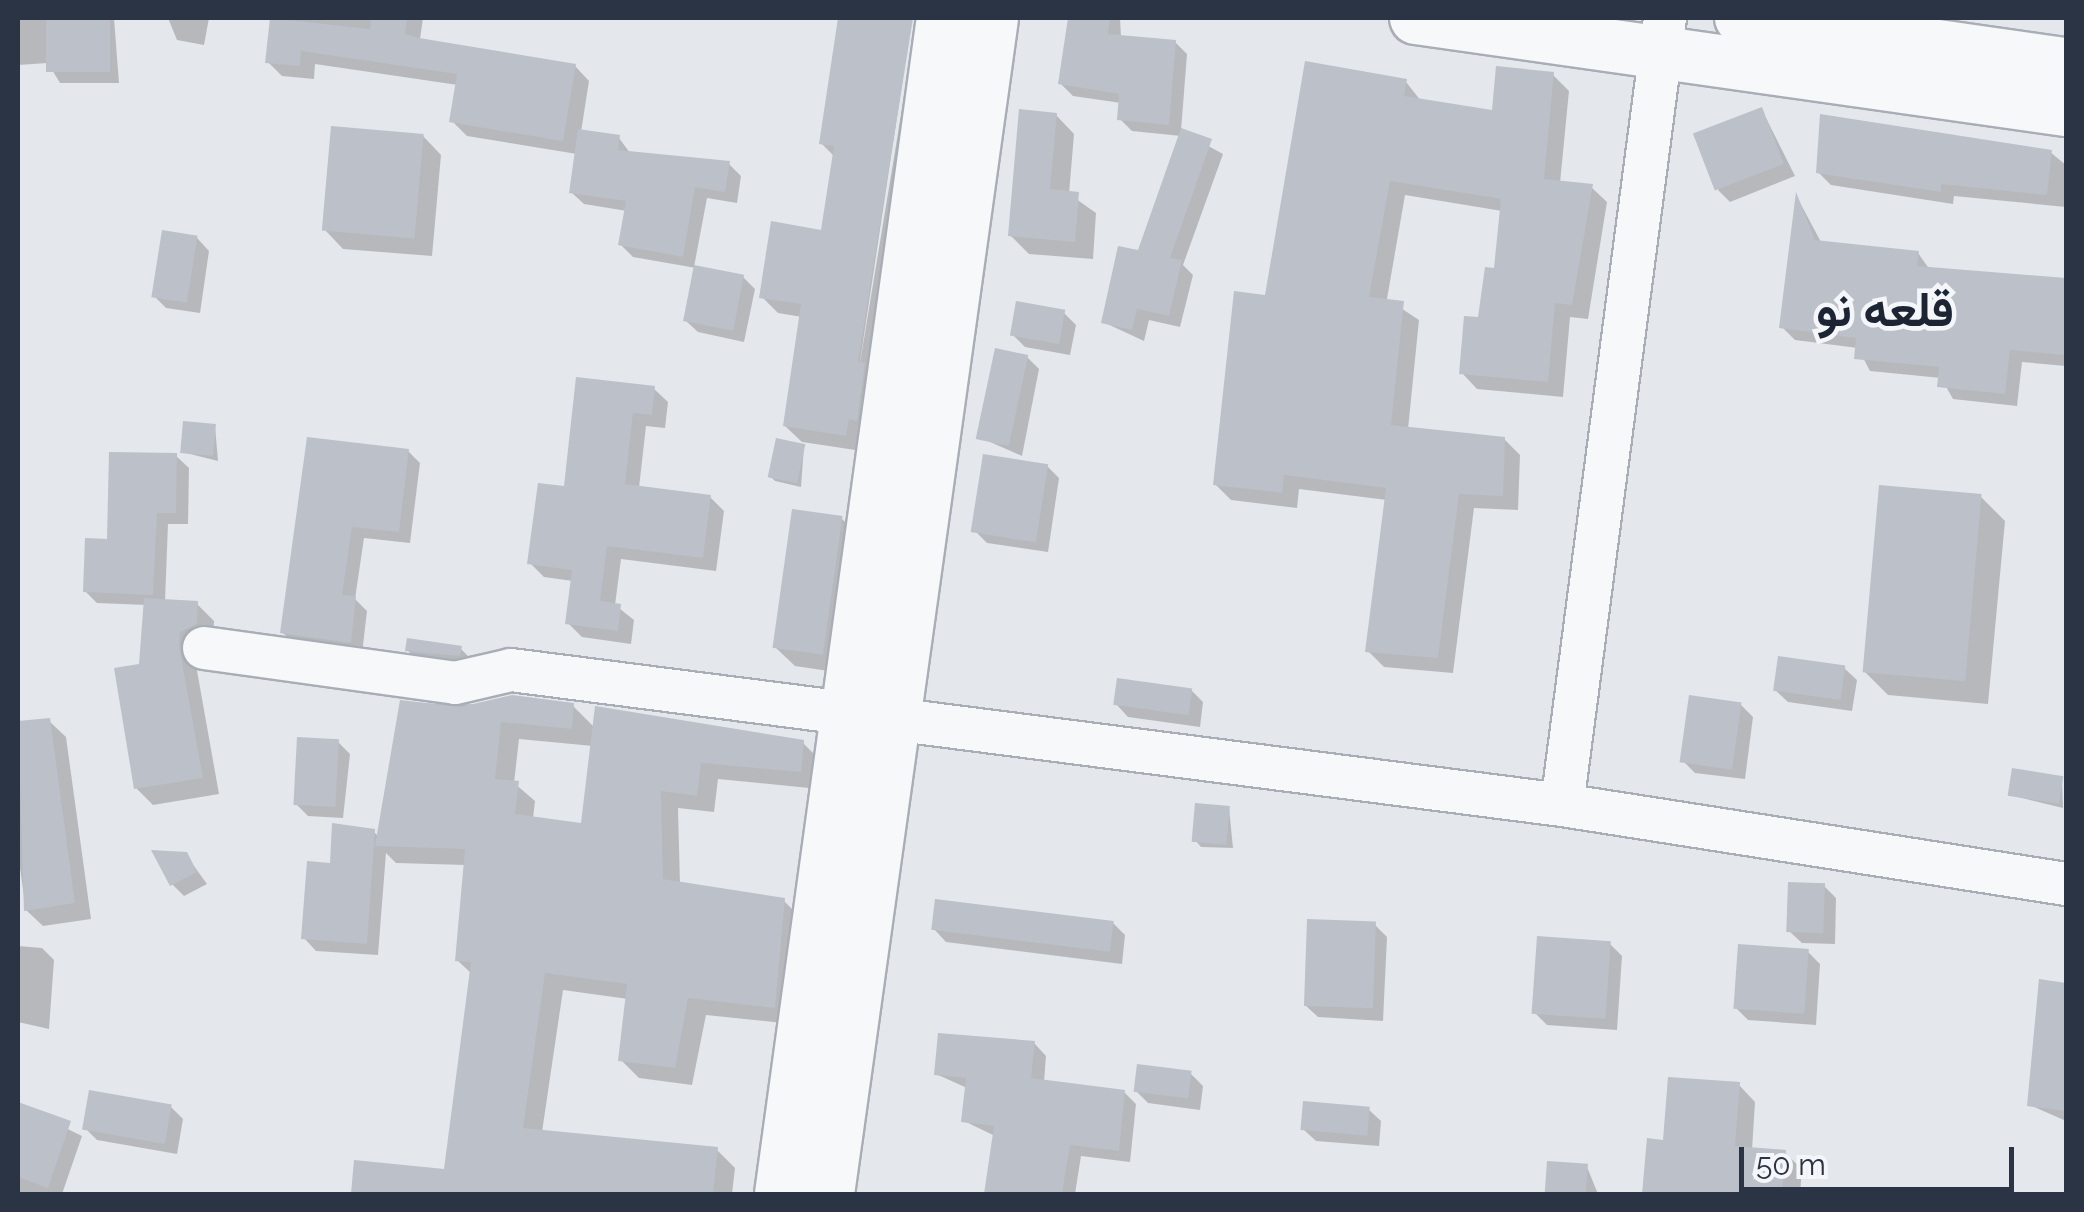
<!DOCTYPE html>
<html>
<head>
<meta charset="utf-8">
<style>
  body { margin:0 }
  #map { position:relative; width:2084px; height:1212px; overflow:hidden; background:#e4e7ec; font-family:Raleway,Vazirmatn,sans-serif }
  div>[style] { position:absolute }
  .shadow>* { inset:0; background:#0003 }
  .building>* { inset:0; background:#bbc0c9; transform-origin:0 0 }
  .roads { filter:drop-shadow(2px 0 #a9aeb6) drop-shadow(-2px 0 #a9aeb6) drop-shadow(0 2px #a9aeb6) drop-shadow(0 -2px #a9aeb6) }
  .minor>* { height:42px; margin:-21px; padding:0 21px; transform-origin:21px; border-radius:21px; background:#f7f8fa }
  .tertiary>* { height:52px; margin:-26px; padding:0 26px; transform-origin:26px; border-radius:26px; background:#f7f8fa }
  span { translate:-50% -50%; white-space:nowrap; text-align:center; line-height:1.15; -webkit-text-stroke:9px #f4f6f9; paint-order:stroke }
  .town-label { font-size:48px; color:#1d2535; font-weight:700 }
  .frame { position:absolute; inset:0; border:20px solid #2b3444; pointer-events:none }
  .scale { position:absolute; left:1739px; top:1147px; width:275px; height:45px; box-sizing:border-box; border:5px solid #2b3444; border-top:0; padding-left:12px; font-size:30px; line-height:35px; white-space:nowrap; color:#2b3444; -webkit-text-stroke:8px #f4f6f9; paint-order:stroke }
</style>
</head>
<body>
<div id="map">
  <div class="shadow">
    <div style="clip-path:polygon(18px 18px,114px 18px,119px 83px,60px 83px,48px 63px,18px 65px)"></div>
    <div style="clip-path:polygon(168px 18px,209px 18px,204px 45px,177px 40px)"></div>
    <div style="clip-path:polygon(272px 18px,423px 18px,420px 39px,575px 66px,589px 81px,581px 132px,619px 138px,630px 153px,729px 164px,741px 176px,737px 203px,707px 198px,694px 267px,743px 277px,755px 289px,744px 342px,698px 332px,685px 320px,696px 268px,633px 257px,621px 245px,627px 211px,584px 204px,571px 192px,577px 154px,467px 136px,452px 121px,458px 85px,315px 64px,314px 79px,282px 76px,268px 62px)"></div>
    <div style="clip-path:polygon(873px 18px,912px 18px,858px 375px,917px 18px,862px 451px,802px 442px,785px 426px,802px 317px,778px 313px,762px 297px,823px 232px,835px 157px,821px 143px,868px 58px)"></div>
    <div style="clip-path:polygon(1071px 18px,1120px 18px,1121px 37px,1175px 42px,1187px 54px,1181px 131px,1223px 154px,1183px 265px,1193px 275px,1180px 327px,1149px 320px,1144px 341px,1103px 322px,1140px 253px,1181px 136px,1132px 131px,1120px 119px,1121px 103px,1073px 96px,1060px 83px)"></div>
    <div style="clip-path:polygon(1553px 75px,1569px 91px,1560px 183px,1591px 187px,1607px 202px,1588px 319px,1570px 317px,1563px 397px,1477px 389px,1462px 373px,1496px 270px,1502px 211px,1405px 195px,1387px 299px,1419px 320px,1408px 429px,1504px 439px,1520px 455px,1518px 510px,1474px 508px,1453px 673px,1384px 667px,1368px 651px,1387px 500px,1299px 489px,1297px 508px,1231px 500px,1215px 484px,1267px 298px,1406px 82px,1421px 101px,1494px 113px)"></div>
    <div style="clip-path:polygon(1762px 110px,1795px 176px,1730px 202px,1718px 190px)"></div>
    <div style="clip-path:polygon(1056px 115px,1074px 134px,1069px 194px,1096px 213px,1093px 259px,1029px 254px,1010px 235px)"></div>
    <div style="clip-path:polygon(1822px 117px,2050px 152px,2066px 165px,2066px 207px,1954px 196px,1953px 204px,1831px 185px,1818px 172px)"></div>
    <div style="clip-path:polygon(423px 136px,441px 155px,432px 256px,343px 249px,325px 230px)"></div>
    <div style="clip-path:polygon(1797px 197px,1822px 244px,1918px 253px,1930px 270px,2066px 281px,2066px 366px,2022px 362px,2017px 406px,1953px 399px,1941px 378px,1870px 371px,1858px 348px,1795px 340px,1782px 327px)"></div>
    <div style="clip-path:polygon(197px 238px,209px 251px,200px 313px,166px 308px,154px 296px)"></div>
    <div style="clip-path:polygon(1063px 312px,1076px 325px,1070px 355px,1025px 347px,1012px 334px)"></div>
    <div style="clip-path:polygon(1027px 357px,1039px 369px,1022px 456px,981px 438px)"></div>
    <div style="clip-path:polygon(653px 388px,668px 402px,665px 428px,646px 426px,639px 488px,710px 497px,724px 511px,716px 571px,621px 559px,615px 605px,634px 620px,631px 644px,582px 637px,568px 623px,573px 581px,544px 577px,530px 563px,566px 489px)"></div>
    <div style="clip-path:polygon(215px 426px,218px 461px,182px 452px)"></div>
    <div style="clip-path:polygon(310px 440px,408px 451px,420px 463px,410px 543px,364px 538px,355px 599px,367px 611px,362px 654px,295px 645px,282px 632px)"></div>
    <div style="clip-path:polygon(804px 446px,801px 487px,775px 481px,770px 476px)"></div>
    <div style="clip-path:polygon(176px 456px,189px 468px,188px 524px,168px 524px,165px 602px,197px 604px,214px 621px,213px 642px,196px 665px,219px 794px,153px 805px,136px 788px,146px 605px,97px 603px,85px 591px,109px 542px)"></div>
    <div style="clip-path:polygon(1047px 466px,1059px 478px,1048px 552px,987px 543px,975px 531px)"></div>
    <div style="clip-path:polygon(1981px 497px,2005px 521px,1988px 704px,1888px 695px,1864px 671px)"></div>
    <div style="clip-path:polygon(842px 519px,861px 537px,842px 673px,795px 666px,776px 648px)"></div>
    <div style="clip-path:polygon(460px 648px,472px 660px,466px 669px,420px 662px,407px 650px)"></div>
    <div style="clip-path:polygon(1844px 668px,1857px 680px,1852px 711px,1788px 702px,1775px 690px)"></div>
    <div style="clip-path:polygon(1191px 690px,1203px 702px,1200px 727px,1128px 717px,1116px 704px)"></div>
    <div style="clip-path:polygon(evenodd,402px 703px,573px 706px,595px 728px,803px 743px,821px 761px,819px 789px,718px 779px,714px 812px,678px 808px,680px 884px,784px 901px,802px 919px,792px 1024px,706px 1015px,692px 1085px,639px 1078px,621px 1060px,628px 999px,563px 990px,542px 1132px,717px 1150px,735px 1168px,732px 1194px,353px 1194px,356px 1163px,446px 1172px,472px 974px,457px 960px,466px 865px,396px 863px,386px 853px,378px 955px,316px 951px,304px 938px,333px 865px,374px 832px,379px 837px,402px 703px,519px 739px,593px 746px,583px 826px,533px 819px,535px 801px,514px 783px,519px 739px)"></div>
    <div style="clip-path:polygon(1741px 705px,1753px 717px,1745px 779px,1695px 773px,1683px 761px)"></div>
    <div style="clip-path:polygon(49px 721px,66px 737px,91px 919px,43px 926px,26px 910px,18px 854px,18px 723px)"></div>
    <div style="clip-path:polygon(338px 742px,350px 754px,343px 818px,308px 816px,296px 804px)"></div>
    <div style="clip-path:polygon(2062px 779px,2063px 808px,2010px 795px)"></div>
    <div style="clip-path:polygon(1229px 808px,1233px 848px,1201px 847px,1196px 841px)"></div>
    <div style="clip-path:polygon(186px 855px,207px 884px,184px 896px,172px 884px)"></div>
    <div style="clip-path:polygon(1824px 886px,1836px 898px,1835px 944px,1802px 943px,1789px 931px)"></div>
    <div style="clip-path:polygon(1113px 923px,1125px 935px,1122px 964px,946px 942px,934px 929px)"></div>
    <div style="clip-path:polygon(1375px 925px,1387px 937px,1383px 1021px,1318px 1017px,1305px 1005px)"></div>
    <div style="clip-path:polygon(1610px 944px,1622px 956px,1617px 1030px,1547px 1025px,1535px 1013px)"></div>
    <div style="clip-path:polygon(18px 946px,42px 948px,54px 960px,49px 1029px,18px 1022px)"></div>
    <div style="clip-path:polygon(1808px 952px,1820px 964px,1816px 1025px,1748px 1020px,1736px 1008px)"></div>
    <div style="clip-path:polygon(2042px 982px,2066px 986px,2066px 1121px,2030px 1105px)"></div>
    <div style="clip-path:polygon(1034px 1043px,1046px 1056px,1044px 1082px,1124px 1092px,1136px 1104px,1130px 1162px,1081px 1156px,1075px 1194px,986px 1194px,995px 1136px,964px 1121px,967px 1088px,936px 1074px)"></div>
    <div style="clip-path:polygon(1191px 1074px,1203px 1086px,1200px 1110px,1148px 1103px,1136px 1091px)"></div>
    <div style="clip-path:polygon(1739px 1085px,1755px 1102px,1752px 1150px,1785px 1153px,1802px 1169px,1800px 1194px,1645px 1194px,1649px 1141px,1665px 1142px)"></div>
    <div style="clip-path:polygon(18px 1105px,82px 1136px,62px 1194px,18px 1194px)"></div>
    <div style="clip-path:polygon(171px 1107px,183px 1119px,177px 1154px,97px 1140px,85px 1128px)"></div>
    <div style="clip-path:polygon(1368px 1109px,1381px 1121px,1379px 1146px,1316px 1141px,1303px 1129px)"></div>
    <div style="clip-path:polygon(1549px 1164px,1587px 1167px,1598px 1194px,1547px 1194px)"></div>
  </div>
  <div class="building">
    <div style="left:46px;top:18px;width:64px;height:54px"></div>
    <div style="clip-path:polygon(270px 18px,370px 29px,371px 18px,407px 18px,405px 34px,419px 38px,576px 64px,563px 141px,449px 122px,457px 74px,301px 51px,300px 66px,265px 63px)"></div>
    <div style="clip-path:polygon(838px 18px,913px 18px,858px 362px,865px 363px,857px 421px,849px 419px,846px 436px,783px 426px,801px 304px,759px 298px,771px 221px,821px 230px,834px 146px,819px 144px)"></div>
    <div style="clip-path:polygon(1068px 18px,1110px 18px,1108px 34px,1176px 40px,1169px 125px,1117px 120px,1119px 94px,1058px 84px)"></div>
    <div style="clip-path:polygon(1305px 61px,1407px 79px,1404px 96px,1492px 110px,1496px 66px,1554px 72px,1544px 179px,1593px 184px,1572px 305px,1555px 303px,1548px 382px,1459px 374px,1464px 316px,1478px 317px,1485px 267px,1494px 268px,1501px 199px,1390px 181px,1369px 297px,1404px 301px,1391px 425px,1505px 437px,1503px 496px,1459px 494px,1438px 658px,1365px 652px,1386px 488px,1284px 475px,1282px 493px,1213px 485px,1234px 291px,1265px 295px)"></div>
    <div style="left:1762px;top:107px;width:61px;height:74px;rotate:69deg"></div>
    <div style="clip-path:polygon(1019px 109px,1057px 113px,1050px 189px,1079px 192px,1075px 242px,1008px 236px)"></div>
    <div style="clip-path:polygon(1820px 114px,2052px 150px,2047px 195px,1941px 184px,1941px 192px,1816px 173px)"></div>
    <div style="left:331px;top:126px;width:93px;height:105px;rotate:5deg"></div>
    <div style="clip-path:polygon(1181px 128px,1212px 139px,1170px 258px,1182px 260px,1169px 316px,1137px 309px,1132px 330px,1101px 323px,1118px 246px,1138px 250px)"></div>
    <div style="clip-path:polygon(578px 129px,620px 135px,618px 150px,730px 161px,725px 192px,695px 187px,683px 257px,618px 245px,626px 201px,569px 193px)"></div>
    <div style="clip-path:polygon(1796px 192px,1815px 240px,1919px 251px,1917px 266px,2066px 278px,2066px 355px,2010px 350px,2005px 394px,1937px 387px,1939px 367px,1854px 359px,1856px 338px,1779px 328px)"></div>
    <div style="left:162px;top:230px;width:36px;height:68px;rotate:9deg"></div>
    <div style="left:694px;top:265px;width:51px;height:57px;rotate:11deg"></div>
    <div style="left:1016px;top:301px;width:50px;height:35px;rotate:10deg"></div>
    <div style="left:995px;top:348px;width:34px;height:93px;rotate:12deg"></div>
    <div style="clip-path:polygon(576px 377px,655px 386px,652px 415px,633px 413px,625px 484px,711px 495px,703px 558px,607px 546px,600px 601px,621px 604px,618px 631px,565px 624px,572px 570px,527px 564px,538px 483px,564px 486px)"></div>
    <div style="left:183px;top:421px;width:33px;height:32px;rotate:5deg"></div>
    <div style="clip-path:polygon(307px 437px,409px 449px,399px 532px,352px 527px,342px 595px,356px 596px,351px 643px,280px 633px)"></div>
    <div style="left:776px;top:438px;width:30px;height:40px;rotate:12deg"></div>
    <div style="clip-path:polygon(109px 452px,177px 453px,176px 513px,157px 513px,153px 595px,83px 592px,85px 538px,107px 539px)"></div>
    <div style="left:983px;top:454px;width:66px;height:79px;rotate:9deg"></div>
    <div style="left:1879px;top:485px;width:103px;height:188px;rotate:5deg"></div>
    <div style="left:792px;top:509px;width:51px;height:140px;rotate:8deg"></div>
    <div style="clip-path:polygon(144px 598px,198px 601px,197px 624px,180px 632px,179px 646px,203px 778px,134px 789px,114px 668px,139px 664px)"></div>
    <div style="clip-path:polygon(407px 638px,462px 646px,460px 656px,405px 651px)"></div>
    <div style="left:1778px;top:656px;width:68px;height:35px;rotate:8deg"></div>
    <div style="left:1117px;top:678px;width:76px;height:27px;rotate:8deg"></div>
    <div style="clip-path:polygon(512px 695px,574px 703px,572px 729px,501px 722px,495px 779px,519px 781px,515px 814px,581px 823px,595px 706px,804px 740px,801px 772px,701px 763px,697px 796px,661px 791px,663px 879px,785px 898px,775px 1008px,688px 998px,675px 1068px,618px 1061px,627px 984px,545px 973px,523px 1128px,718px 1147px,713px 1194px,351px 1194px,354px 1160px,444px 1169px,471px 962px,455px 961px,465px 849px,375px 846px,400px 700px,460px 707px)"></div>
    <div style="left:1689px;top:695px;width:53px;height:68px;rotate:8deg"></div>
    <div style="clip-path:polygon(50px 718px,75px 903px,24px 911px,18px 721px)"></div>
    <div style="left:297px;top:737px;width:42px;height:68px;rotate:3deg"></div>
    <div style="left:2012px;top:768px;width:52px;height:28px;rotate:9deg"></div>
    <div style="left:1195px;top:803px;width:35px;height:39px;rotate:5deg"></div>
    <div style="clip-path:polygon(332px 823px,375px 829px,367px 944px,301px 939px,307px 861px,330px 863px)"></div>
    <div style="clip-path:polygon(151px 850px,187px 852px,197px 872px,170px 886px)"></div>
    <div style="left:1788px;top:882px;width:37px;height:50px;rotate:2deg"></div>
    <div style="left:935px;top:899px;width:180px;height:31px;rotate:7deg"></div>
    <div style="left:1307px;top:919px;width:69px;height:87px;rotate:2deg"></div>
    <div style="left:1537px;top:936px;width:74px;height:78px;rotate:4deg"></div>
    <div style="left:1738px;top:944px;width:71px;height:65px;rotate:4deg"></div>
    <div style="clip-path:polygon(2039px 979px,2066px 983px,2066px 1111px,2027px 1106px)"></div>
    <div style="clip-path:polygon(938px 1033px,1035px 1041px,1031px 1078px,1125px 1090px,1119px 1151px,1070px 1145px,1062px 1194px,984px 1194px,994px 1126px,961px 1122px,966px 1078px,934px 1075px)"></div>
    <div style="left:1137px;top:1064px;width:55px;height:28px;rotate:7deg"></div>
    <div style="clip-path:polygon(1668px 1077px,1740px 1082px,1735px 1146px,1786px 1150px,1782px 1194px,1642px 1194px,1647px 1138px,1663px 1140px)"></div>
    <div style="left:89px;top:1090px;width:84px;height:40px;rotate:10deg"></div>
    <div style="left:1303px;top:1101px;width:67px;height:29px;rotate:5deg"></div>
    <div style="clip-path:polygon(18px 1102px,71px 1121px,48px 1188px,18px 1177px)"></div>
    <div style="left:1547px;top:1161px;width:41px;height:33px;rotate:4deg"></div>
  </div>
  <div class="roads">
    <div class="minor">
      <div style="left:204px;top:648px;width:253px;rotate:7.9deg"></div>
      <div style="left:455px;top:683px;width:57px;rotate:-13.1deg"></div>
      <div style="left:511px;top:670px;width:1060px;rotate:7.32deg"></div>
      <div style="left:1562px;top:805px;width:510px;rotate:8.91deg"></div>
      <div style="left:1562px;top:805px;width:794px;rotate:-82.54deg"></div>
    </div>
    <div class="tertiary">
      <div style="left:1416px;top:18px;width:656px;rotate:8.06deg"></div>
      <div style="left:1741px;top:18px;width:328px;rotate:8.1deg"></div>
      <div style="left:781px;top:1194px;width:1187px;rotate:-82.16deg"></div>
      <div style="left:828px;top:1194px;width:1187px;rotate:-82.06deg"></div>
    </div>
  </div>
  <div class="town-label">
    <span style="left:1885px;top:310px">قلعه نو</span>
  </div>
  <div class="frame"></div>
  <div class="scale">50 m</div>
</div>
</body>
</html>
